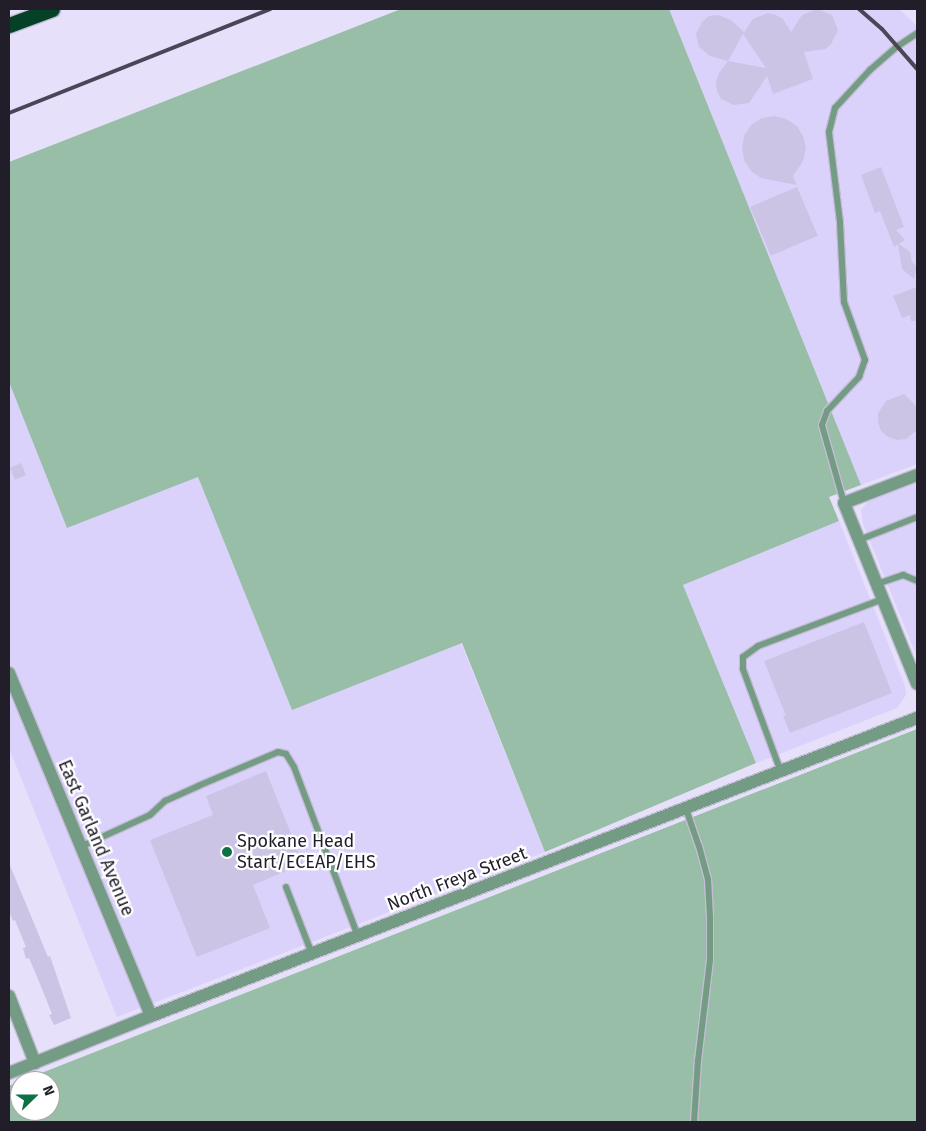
<!DOCTYPE html>
<html>
<head>
<meta charset="utf-8">
<style>
  body { margin:0 }
  #map { position:relative; width:926px; height:1131px; overflow:hidden; background:#e6e0fb; font-family:"Fira Sans",sans-serif }
  div>[style] { position:absolute }
  .built>* { inset:0; background:#dbd2fb }
  .green>* { inset:0; background:#99bea7 }
  .building>* { inset:0; background:#cbc4e5; transform-origin:0 0 }
  .roads { filter:drop-shadow(1px 0 #c3bdd5) drop-shadow(-1px 0 #c3bdd5) drop-shadow(0 1px #c3bdd5) drop-shadow(0 -1px #c3bdd5) }
  .service>* { height:6px; margin:-3px; padding:0 3px; transform-origin:3px; border-radius:3px; background:#749b84 }
  .minor>* { height:12px; margin:-6px; padding:0 6px; transform-origin:6px; border-radius:6px; background:#749b84 }
  .tertiary>* { height:12px; margin:-6px; padding:0 6px; transform-origin:6px; border-radius:6px; background:#749b84 }
  .motorway>* { height:15px; margin:-7.5px; padding:0 7.5px; transform-origin:7.5px; border-radius:7.5px; background:#044126 }
  .rail>* { height:4px; margin:-2px; padding:0 2px; transform-origin:2px; border-radius:2px; background:#4a4656 }
  .dots>* { width:14px; height:14px; translate:-50% -50%; box-sizing:border-box; border:2px solid #fff; border-radius:50% }
  span { translate:-50% -50%; white-space:nowrap; text-align:center; line-height:1.15; -webkit-text-stroke:4.5px #fff; paint-order:stroke }
  .street-label { font-size:18px; color:#211e2a }
  .poi-label { font-size:18px; color:#211e2a }
  .left { translate:0 -50%; text-align:left }
  .frame { position:absolute; inset:0; border:10px solid #211e2a; pointer-events:none }
  .north { position:absolute; left:10px; top:1071px; width:50px; height:50px; box-sizing:border-box; background:#fff; border:1px solid #a6a5aa; border-radius:50%; rotate:68deg; font-size:14px; font-weight:700; line-height:20px; text-align:center; color:#211e2a }
  .north::after { content:''; display:block; margin:auto; width:18px; height:22px; background:#0d7046; clip-path:polygon(50% 0,100% 100%,50% 72%,0 100%) }
</style>
</head>
<body>
<div id="map">
  <div class="built">
    <div style="clip-path:polygon(669px 9px,899px 9px,917px 26px,917px 464px,861px 485px)"></div>
    <div style="clip-path:polygon(9px 382px,67px 528px,198px 477px,292px 709px,461px 643px,545px 852px,117px 1017px,9px 748px)"></div>
    <div style="clip-path:polygon(917px 482px,917px 657px,863px 524px,861px 510px,868px 501px)"></div>
    <div style="clip-path:polygon(839px 521px,905px 686px,906px 695px,897px 708px,756px 763px,683px 585px)"></div>
  </div>
  <div class="green">
    <div style="clip-path:polygon(401px 9px,669px 9px,861px 485px,829px 497px,839px 521px,683px 585px,756px 763px,545px 852px,462px 643px,292px 710px,198px 477px,67px 528px,9px 382px,9px 162px)"></div>
    <div style="clip-path:polygon(917px 729px,917px 1122px,9px 1122px,9px 1086px,20px 1081px,20px 1111px,50px 1111px,50px 1081px,21px 1081px)"></div>
  </div>
  <div class="building">
    <div style="clip-path:polygon(817px 9px,832px 15px,838px 30px,831px 44px,825px 49px,804px 52px,813px 79px,773px 94px,767px 76px,749px 103px,734px 105px,721px 99px,717px 91px,716px 82px,719px 73px,728px 61px,710px 56px,699px 47px,696px 34px,702px 22px,709px 16px,718px 15px,731px 20px,744px 32px,728px 61px,766px 68px,743px 34px,753px 19px,768px 13px,776px 15px,783px 19px,791px 32px,802px 15px)"></div>
    <div style="clip-path:polygon(774px 116px,786px 119px,797px 126px,803px 136px,806px 148px,803px 161px,793px 176px,797px 185px,761px 178px,751px 171px,744px 160px,742px 148px,744px 136px,751px 125px,762px 118px)"></div>
    <div style="clip-path:polygon(881px 167px,904px 227px,896px 230px,905px 240px,899px 244px,910px 252px,912px 262px,917px 267px,914px 279px,902px 269px,898px 244px,894px 247px,880px 211px,875px 213px,861px 175px)"></div>
    <div style="left:797px;top:187px;width:53px;height:51px;rotate:67deg"></div>
    <div style="clip-path:polygon(917px 287px,917px 321px,911px 321px,910px 315px,902px 318px,893px 296px)"></div>
    <div style="clip-path:polygon(904px 394px,917px 407px,917px 430px,906px 439px,897px 440px,888px 437px,881px 431px,878px 422px,878px 413px,886px 401px)"></div>
    <div style="left:21px;top:463px;width:13px;height:12px;rotate:67deg"></div>
    <div style="clip-path:polygon(864px 622px,892px 693px,790px 733px,783px 716px,786px 716px,764px 661px)"></div>
    <div style="clip-path:polygon(266px 771px,303px 864px,253px 885px,270px 928px,197px 957px,150px 840px,213px 815px,206px 796px)"></div>
    <div style="clip-path:polygon(9px 863px,48px 957px,50px 956px,71px 1018px,54px 1025px,49px 1015px,52px 1014px,40px 984px,29px 958px,26px 959px,23px 948px,26px 947px,15px 920px,13px 921px,9px 911px)"></div>
  </div>
  <div class="roads">
    <div class="service">
      <div style="left:844px;top:503px;width:81px;rotate:-105.8deg"></div>
      <div style="left:822px;top:425px;width:15px;rotate:-70deg"></div>
      <div style="left:827px;top:411px;width:47px;rotate:-46.7deg"></div>
      <div style="left:859px;top:377px;width:18px;rotate:-71deg"></div>
      <div style="left:865px;top:360px;width:62px;rotate:-109.9deg"></div>
      <div style="left:844px;top:302px;width:80px;rotate:-92.9deg"></div>
      <div style="left:840px;top:222px;width:91px;rotate:-97deg"></div>
      <div style="left:829px;top:132px;width:25px;rotate:-76deg"></div>
      <div style="left:835px;top:108px;width:52px;rotate:-47.4deg"></div>
      <div style="left:870px;top:70px;width:37px;rotate:-41deg"></div>
      <div style="left:898px;top:46px;width:23px;rotate:-34deg"></div>
      <div style="left:859px;top:540px;width:62px;rotate:-21.6deg"></div>
      <div style="left:877px;top:584px;width:28px;rotate:-19deg"></div>
      <div style="left:903px;top:575px;width:15px;rotate:23deg"></div>
      <div style="left:781px;top:772px;width:110px;rotate:-110.3deg"></div>
      <div style="left:743px;top:669px;width:12px;rotate:-90deg"></div>
      <div style="left:743px;top:657px;width:19px;rotate:-36deg"></div>
      <div style="left:758px;top:646px;width:134px;rotate:-20.6deg"></div>
      <div style="left:686px;top:809px;width:39px;rotate:71deg"></div>
      <div style="left:699px;top:846px;width:34px;rotate:75deg"></div>
      <div style="left:708px;top:879px;width:37px;rotate:87deg"></div>
      <div style="left:710px;top:916px;width:44px;rotate:90deg"></div>
      <div style="left:710px;top:960px;width:101px;rotate:96.8deg"></div>
      <div style="left:698px;top:1060px;width:62px;rotate:93.7deg"></div>
      <div style="left:80px;top:847px;width:77px;rotate:-24.6deg"></div>
      <div style="left:150px;top:815px;width:21px;rotate:-43deg"></div>
      <div style="left:165px;top:801px;width:36px;rotate:-24deg"></div>
      <div style="left:198px;top:786px;width:87px;rotate:-23deg"></div>
      <div style="left:278px;top:752px;width:8px;rotate:14deg"></div>
      <div style="left:286px;top:754px;width:15px;rotate:58deg"></div>
      <div style="left:294px;top:767px;width:181px;rotate:69.3deg"></div>
      <div style="left:286px;top:887px;width:72px;rotate:68.8deg"></div>
    </div>
    <div class="minor">
      <div style="left:917px;top:475px;width:78px;rotate:159deg"></div>
      <div style="left:844px;top:503px;width:195px;rotate:68deg"></div>
      <div style="left:9px;top:673px;width:371px;rotate:67.5deg"></div>
      <div style="left:9px;top:996px;width:72px;rotate:68.8deg"></div>
    </div>
    <div class="tertiary">
      <div style="left:9px;top:1073px;width:153px;rotate:-21.9deg"></div>
      <div style="left:151px;top:1016px;width:822px;rotate:-21.26deg"></div>
    </div>
    <div class="motorway">
      <div style="left:9px;top:25px;width:46px;rotate:-20.4deg"></div>
    </div>
  </div>
  <div class="rail">
    <div style="left:859px;top:9px;width:30px;rotate:41deg"></div>
    <div style="left:882px;top:29px;width:53px;rotate:48.8deg"></div>
    <div style="left:9px;top:113px;width:281px;rotate:-21.7deg"></div>
  </div>
  <div class="dots">
    <div style="left:227px;top:852px;background:#0d7046"></div>
  </div>
  <div class="street-label">
    <span style="left:96px;top:838px;rotate:67deg">East Garland Avenue</span>
    <span style="left:457px;top:879px;rotate:-21deg">North Freya Street</span>
  </div>
  <div class="poi-label">
    <span class="left" style="left:237px;top:852px">Spokane Head<br>Start/ECEAP/EHS</span>
  </div>
  <div class="frame"></div>
  <div class="north">N</div>
</div>
</body>
</html>
